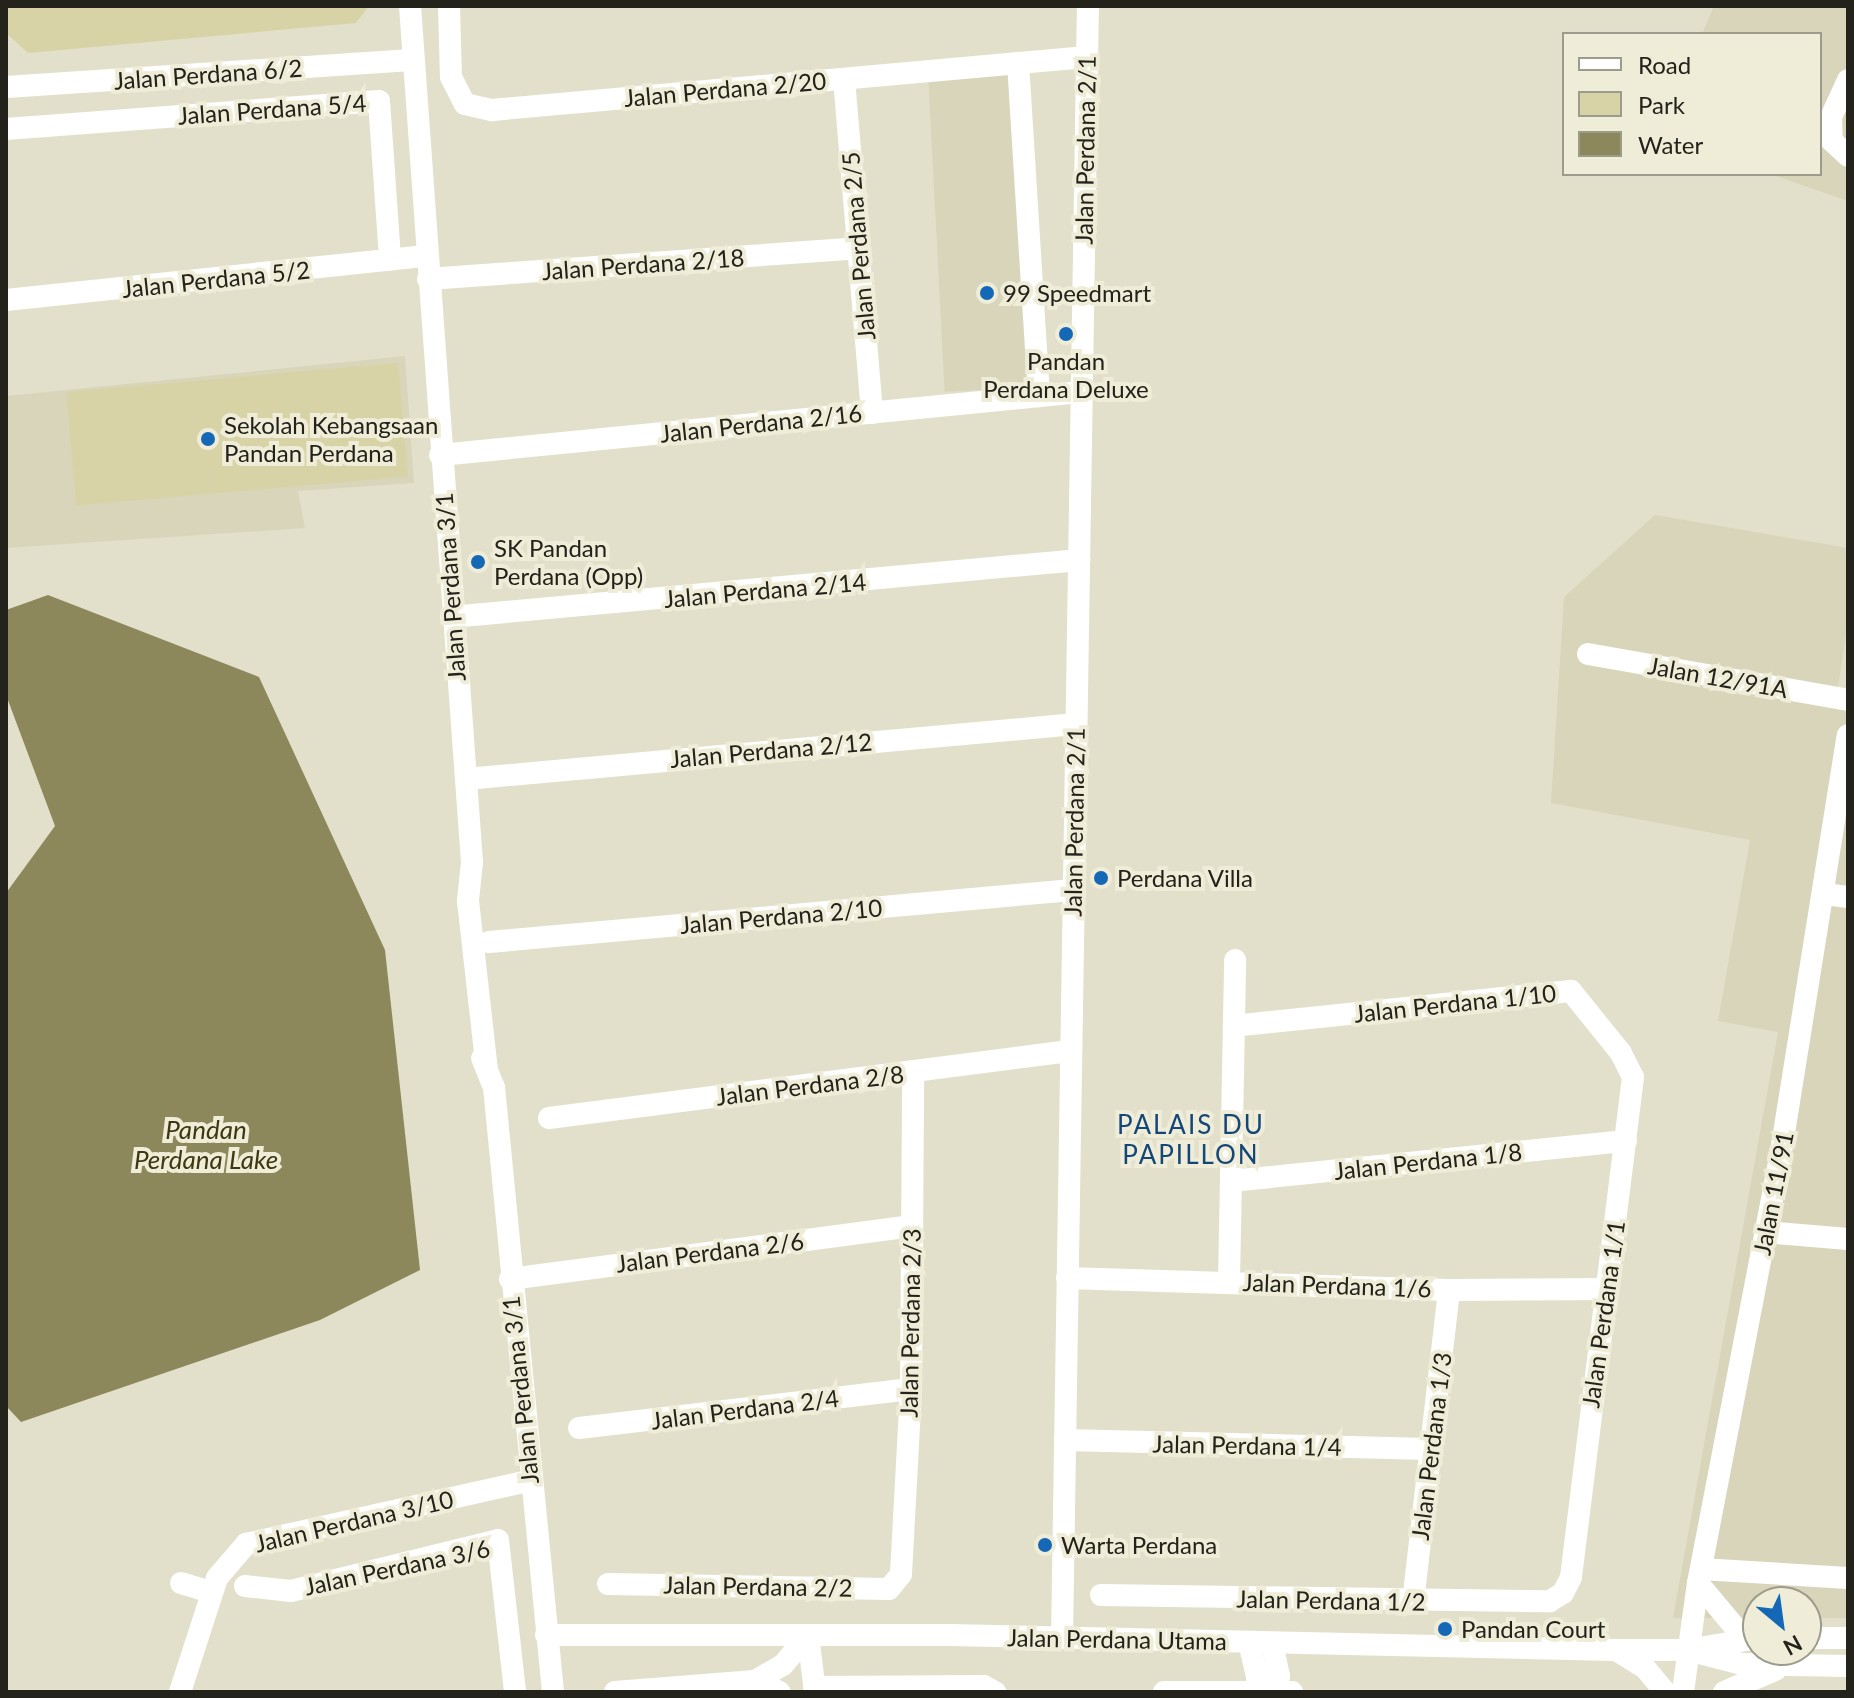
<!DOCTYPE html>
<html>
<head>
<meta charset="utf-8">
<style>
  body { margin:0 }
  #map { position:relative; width:1854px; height:1698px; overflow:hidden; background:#e2e0cb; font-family:Lato,sans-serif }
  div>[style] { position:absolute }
  .built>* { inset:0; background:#d8d5ba; transform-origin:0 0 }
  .green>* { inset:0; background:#d8d3a6; transform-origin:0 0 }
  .water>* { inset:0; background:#8d885b }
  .minor>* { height:22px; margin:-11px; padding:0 11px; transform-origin:11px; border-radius:11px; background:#fff }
  .dots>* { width:22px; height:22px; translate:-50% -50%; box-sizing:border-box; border:4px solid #efedd8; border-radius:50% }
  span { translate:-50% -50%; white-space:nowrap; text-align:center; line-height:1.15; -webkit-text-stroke:8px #efedd8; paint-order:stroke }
  .street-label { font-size:24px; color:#23221b }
  .poi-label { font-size:24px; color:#23221b }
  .left { translate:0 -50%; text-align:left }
  .neighbourhood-label { font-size:26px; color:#144779; letter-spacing:2px }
  .water-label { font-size:26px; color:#3d3812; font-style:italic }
  .frame { position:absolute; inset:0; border:8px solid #23221b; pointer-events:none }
  .legend { position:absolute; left:1562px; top:32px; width:260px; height:144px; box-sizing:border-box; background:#efedd8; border:2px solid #9d9c8c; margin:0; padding:10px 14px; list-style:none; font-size:24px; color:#23221b }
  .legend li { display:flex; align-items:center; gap:16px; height:40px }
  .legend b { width:40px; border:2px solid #9d9c8c }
  .north { position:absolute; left:1742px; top:1586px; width:80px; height:80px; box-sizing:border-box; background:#efedd8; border:2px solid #9d9c8c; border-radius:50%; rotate:151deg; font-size:22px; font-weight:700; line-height:32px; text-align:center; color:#23221b }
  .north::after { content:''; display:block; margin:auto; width:28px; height:36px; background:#1468b6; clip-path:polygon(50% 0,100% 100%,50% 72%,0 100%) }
</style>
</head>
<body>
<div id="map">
  <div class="built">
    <div style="clip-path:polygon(1714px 6px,1848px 6px,1848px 201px,1770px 174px,1820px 174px,1820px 34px,1702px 34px)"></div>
    <div style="left:1011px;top:72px;width:316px;height:83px;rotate:87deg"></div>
    <div style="clip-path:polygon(405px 356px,414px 483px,298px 491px,305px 528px,6px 548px,6px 396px)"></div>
    <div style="clip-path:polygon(1655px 515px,1848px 548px,1848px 621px,1838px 688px,1848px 690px,1848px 1618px,1806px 1618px,1806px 1602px,1758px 1602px,1758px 1618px,1673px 1618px,1778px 1032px,1718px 1021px,1750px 840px,1551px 803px,1564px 597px)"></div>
  </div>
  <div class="green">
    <div style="clip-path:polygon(6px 6px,369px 6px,356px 23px,28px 53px,6px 33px)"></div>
    <div style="left:398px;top:363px;width:114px;height:333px;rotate:85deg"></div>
  </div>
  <div class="water">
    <div style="clip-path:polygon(48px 595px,259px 677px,385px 950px,420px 1270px,320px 1320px,21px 1422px,6px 1406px,6px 893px,55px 826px,6px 695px,6px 610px)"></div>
  </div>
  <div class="minor">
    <div style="left:410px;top:6px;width:858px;rotate:85.86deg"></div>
    <div style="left:472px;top:862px;width:39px;rotate:96deg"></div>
    <div style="left:468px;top:901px;width:170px;rotate:83.6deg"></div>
    <div style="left:449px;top:6px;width:71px;rotate:88.4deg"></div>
    <div style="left:451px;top:77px;width:30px;rotate:63deg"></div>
    <div style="left:465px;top:104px;width:28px;rotate:13deg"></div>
    <div style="left:492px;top:110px;width:597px;rotate:-5.09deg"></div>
    <div style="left:1018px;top:63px;width:334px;rotate:86.4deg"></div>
    <div style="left:844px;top:79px;width:335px;rotate:85.2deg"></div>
    <div style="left:1848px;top:80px;width:41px;rotate:114.7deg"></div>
    <div style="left:1831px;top:117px;width:24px;rotate:88deg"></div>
    <div style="left:1832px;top:141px;width:22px;rotate:43deg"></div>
    <div style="left:6px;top:87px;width:406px;rotate:-3.8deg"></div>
    <div style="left:6px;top:129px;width:374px;rotate:-4.3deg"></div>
    <div style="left:379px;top:101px;width:159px;rotate:86deg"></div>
    <div style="left:428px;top:279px;width:431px;rotate:-4.1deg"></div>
    <div style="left:6px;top:300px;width:422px;rotate:-6deg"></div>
    <div style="left:440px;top:455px;width:644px;rotate:-5.61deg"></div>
    <div style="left:451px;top:617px;width:631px;rotate:-5.19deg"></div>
    <div style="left:1588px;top:654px;width:264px;rotate:10deg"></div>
    <div style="left:466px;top:779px;width:612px;rotate:-5.15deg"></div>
    <div style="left:1826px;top:894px;width:22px;rotate:8deg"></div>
    <div style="left:489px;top:942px;width:586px;rotate:-5.09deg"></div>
    <div style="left:482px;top:1058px;width:31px;rotate:68deg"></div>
    <div style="left:494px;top:1087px;width:608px;rotate:84.43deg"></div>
    <div style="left:549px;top:1118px;width:525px;rotate:-7.33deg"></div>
    <div style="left:1231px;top:1181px;width:397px;rotate:-5.8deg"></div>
    <div style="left:1765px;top:1232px;width:83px;rotate:4.8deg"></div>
    <div style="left:1067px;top:1278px;width:382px;rotate:1.8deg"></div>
    <div style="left:1449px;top:1290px;width:158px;rotate:-0.4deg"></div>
    <div style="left:510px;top:1279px;width:404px;rotate:-7.5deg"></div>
    <div style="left:1229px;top:1281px;width:321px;rotate:-88.9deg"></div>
    <div style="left:579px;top:1428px;width:334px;rotate:-6.7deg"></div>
    <div style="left:1065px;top:1440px;width:364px;rotate:1.4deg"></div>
    <div style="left:1701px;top:1569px;width:147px;rotate:3.5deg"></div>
    <div style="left:181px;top:1583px;width:31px;rotate:17deg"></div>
    <div style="left:1698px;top:1583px;width:72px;rotate:50.1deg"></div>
    <div style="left:608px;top:1584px;width:281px;rotate:1deg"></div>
    <div style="left:889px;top:1589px;width:19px;rotate:-51deg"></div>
    <div style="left:901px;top:1574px;width:185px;rotate:-86.9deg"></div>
    <div style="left:911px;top:1389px;width:318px;rotate:-89.6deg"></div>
    <div style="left:245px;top:1586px;width:46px;rotate:6.2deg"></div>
    <div style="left:291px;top:1591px;width:213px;rotate:-13.8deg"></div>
    <div style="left:498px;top:1540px;width:153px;rotate:83.6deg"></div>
    <div style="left:1101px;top:1595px;width:449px;rotate:0.8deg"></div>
    <div style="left:1550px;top:1601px;width:15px;rotate:-32deg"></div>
    <div style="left:1563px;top:1593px;width:18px;rotate:-63deg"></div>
    <div style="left:1571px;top:1577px;width:504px;rotate:-82.93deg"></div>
    <div style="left:1633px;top:1077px;width:27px;rotate:-117deg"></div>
    <div style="left:1621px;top:1053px;width:80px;rotate:-128.9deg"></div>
    <div style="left:1571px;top:991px;width:339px;rotate:174.1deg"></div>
    <div style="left:1413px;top:1602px;width:314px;rotate:-83.4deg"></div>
    <div style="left:546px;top:1635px;width:404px"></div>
    <div style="left:950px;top:1635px;width:666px;rotate:1.29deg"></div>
    <div style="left:1616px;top:1650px;width:71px"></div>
    <div style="left:1687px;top:1650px;width:72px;rotate:-9.6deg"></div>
    <div style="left:808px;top:1635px;width:57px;rotate:83deg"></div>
    <div style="left:1062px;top:1638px;width:1632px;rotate:-89.09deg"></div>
    <div style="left:1806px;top:1638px;width:42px"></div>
    <div style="left:1249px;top:1642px;width:37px;rotate:77deg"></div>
    <div style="left:1257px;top:1678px;width:18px;rotate:49deg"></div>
    <div style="left:1616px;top:1650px;width:34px;rotate:32deg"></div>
    <div style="left:1645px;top:1668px;width:31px;rotate:50deg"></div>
    <div style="left:1692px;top:1651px;width:52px;rotate:14.6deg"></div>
    <div style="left:1742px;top:1664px;width:106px;rotate:1.1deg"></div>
    <div style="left:755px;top:1681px;width:32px;rotate:-30deg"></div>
    <div style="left:783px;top:1665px;width:39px;rotate:-50deg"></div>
    <div style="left:814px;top:1687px;width:170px;rotate:-0.3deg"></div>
    <div style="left:984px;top:1686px;width:13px;rotate:29deg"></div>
    <div style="left:1269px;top:1691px;width:18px;rotate:-56deg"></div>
    <div style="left:1279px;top:1676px;width:34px;rotate:-102deg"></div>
    <div style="left:180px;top:1692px;width:120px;rotate:-72deg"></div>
    <div style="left:217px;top:1578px;width:45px;rotate:-49.5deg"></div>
    <div style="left:246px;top:1544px;width:290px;rotate:-12.6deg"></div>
    <div style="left:615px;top:1692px;width:140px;rotate:-4.5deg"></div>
    <div style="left:755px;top:1681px;width:27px;rotate:24deg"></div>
    <div style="left:1164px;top:1692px;width:128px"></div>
    <div style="left:1683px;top:1692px;width:110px;rotate:-82.2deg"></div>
    <div style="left:1698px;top:1583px;width:433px;rotate:-79.1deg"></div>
    <div style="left:1780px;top:1158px;width:428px;rotate:-80.9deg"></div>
    <div style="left:1724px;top:1692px;width:56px;rotate:-23.3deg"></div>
  </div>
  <div class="dots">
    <div style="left:987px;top:293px;background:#1468b6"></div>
    <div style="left:1066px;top:334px;background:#1468b6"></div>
    <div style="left:208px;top:439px;background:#1468b6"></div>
    <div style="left:478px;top:562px;background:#1468b6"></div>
    <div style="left:1101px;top:878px;background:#1468b6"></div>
    <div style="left:1045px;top:1545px;background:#1468b6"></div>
    <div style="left:1445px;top:1629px;background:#1468b6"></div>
  </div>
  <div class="street-label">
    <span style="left:208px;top:74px;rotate:-4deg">Jalan Perdana 6/2</span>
    <span style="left:725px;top:89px;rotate:-5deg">Jalan Perdana 2/20</span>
    <span style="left:272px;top:109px;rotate:-4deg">Jalan Perdana 5/4</span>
    <span style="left:1085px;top:150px;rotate:-89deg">Jalan Perdana 2/1</span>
    <span style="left:858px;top:246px;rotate:-95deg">Jalan Perdana 2/5</span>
    <span style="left:643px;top:264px;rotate:-4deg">Jalan Perdana 2/18</span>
    <span style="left:216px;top:279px;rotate:-6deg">Jalan Perdana 5/2</span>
    <span style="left:761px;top:423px;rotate:-6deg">Jalan Perdana 2/16</span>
    <span style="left:450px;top:587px;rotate:-94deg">Jalan Perdana 3/1</span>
    <span style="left:765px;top:590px;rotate:-5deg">Jalan Perdana 2/14</span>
    <span style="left:1718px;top:677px;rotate:10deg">Jalan 12/91A</span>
    <span style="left:771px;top:750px;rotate:-5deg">Jalan Perdana 2/12</span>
    <span style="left:1074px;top:822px;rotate:-89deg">Jalan Perdana 2/1</span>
    <span style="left:781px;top:916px;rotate:-5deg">Jalan Perdana 2/10</span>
    <span style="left:1455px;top:1003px;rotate:-6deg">Jalan Perdana 1/10</span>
    <span style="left:810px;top:1085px;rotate:-7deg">Jalan Perdana 2/8</span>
    <span style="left:1428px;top:1161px;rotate:-6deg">Jalan Perdana 1/8</span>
    <span style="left:1773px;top:1193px;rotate:-79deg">Jalan 11/91</span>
    <span style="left:710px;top:1252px;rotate:-7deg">Jalan Perdana 2/6</span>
    <span style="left:1337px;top:1285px;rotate:2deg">Jalan Perdana 1/6</span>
    <span style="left:1603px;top:1314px;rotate:-82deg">Jalan Perdana 1/1</span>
    <span style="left:910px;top:1323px;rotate:-89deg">Jalan Perdana 2/3</span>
    <span style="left:520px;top:1390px;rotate:-96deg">Jalan Perdana 3/1</span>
    <span style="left:745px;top:1409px;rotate:-7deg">Jalan Perdana 2/4</span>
    <span style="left:1247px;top:1445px;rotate:1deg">Jalan Perdana 1/4</span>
    <span style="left:1431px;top:1446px;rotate:-83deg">Jalan Perdana 1/3</span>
    <span style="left:354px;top:1521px;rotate:-13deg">Jalan Perdana 3/10</span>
    <span style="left:397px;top:1567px;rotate:-12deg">Jalan Perdana 3/6</span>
    <span style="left:758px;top:1586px;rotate:1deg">Jalan Perdana 2/2</span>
    <span style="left:1331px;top:1600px;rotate:1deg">Jalan Perdana 1/2</span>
    <span style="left:1117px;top:1639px;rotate:1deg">Jalan Perdana Utama</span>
  </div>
  <div class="poi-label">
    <span class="left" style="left:1003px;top:293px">99 Speedmart</span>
    <span style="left:1066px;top:375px">Pandan<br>Perdana Deluxe</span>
    <span class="left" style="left:224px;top:439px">Sekolah Kebangsaan<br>Pandan Perdana</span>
    <span class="left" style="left:494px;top:562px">SK Pandan<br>Perdana (Opp)</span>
    <span class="left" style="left:1117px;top:878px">Perdana Villa</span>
    <span class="left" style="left:1061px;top:1545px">Warta Perdana</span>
    <span class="left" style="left:1461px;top:1629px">Pandan Court</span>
  </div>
  <div class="neighbourhood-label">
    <span style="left:1191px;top:1140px">PALAIS DU<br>PAPILLON</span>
  </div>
  <div class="water-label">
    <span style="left:206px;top:1145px">Pandan<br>Perdana Lake</span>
  </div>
  <div class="frame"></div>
  <ul class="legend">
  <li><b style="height:10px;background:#fff"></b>Road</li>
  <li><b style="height:22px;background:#d8d3a6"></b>Park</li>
  <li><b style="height:22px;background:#8d885b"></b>Water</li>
  </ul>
  <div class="north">N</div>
</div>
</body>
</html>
